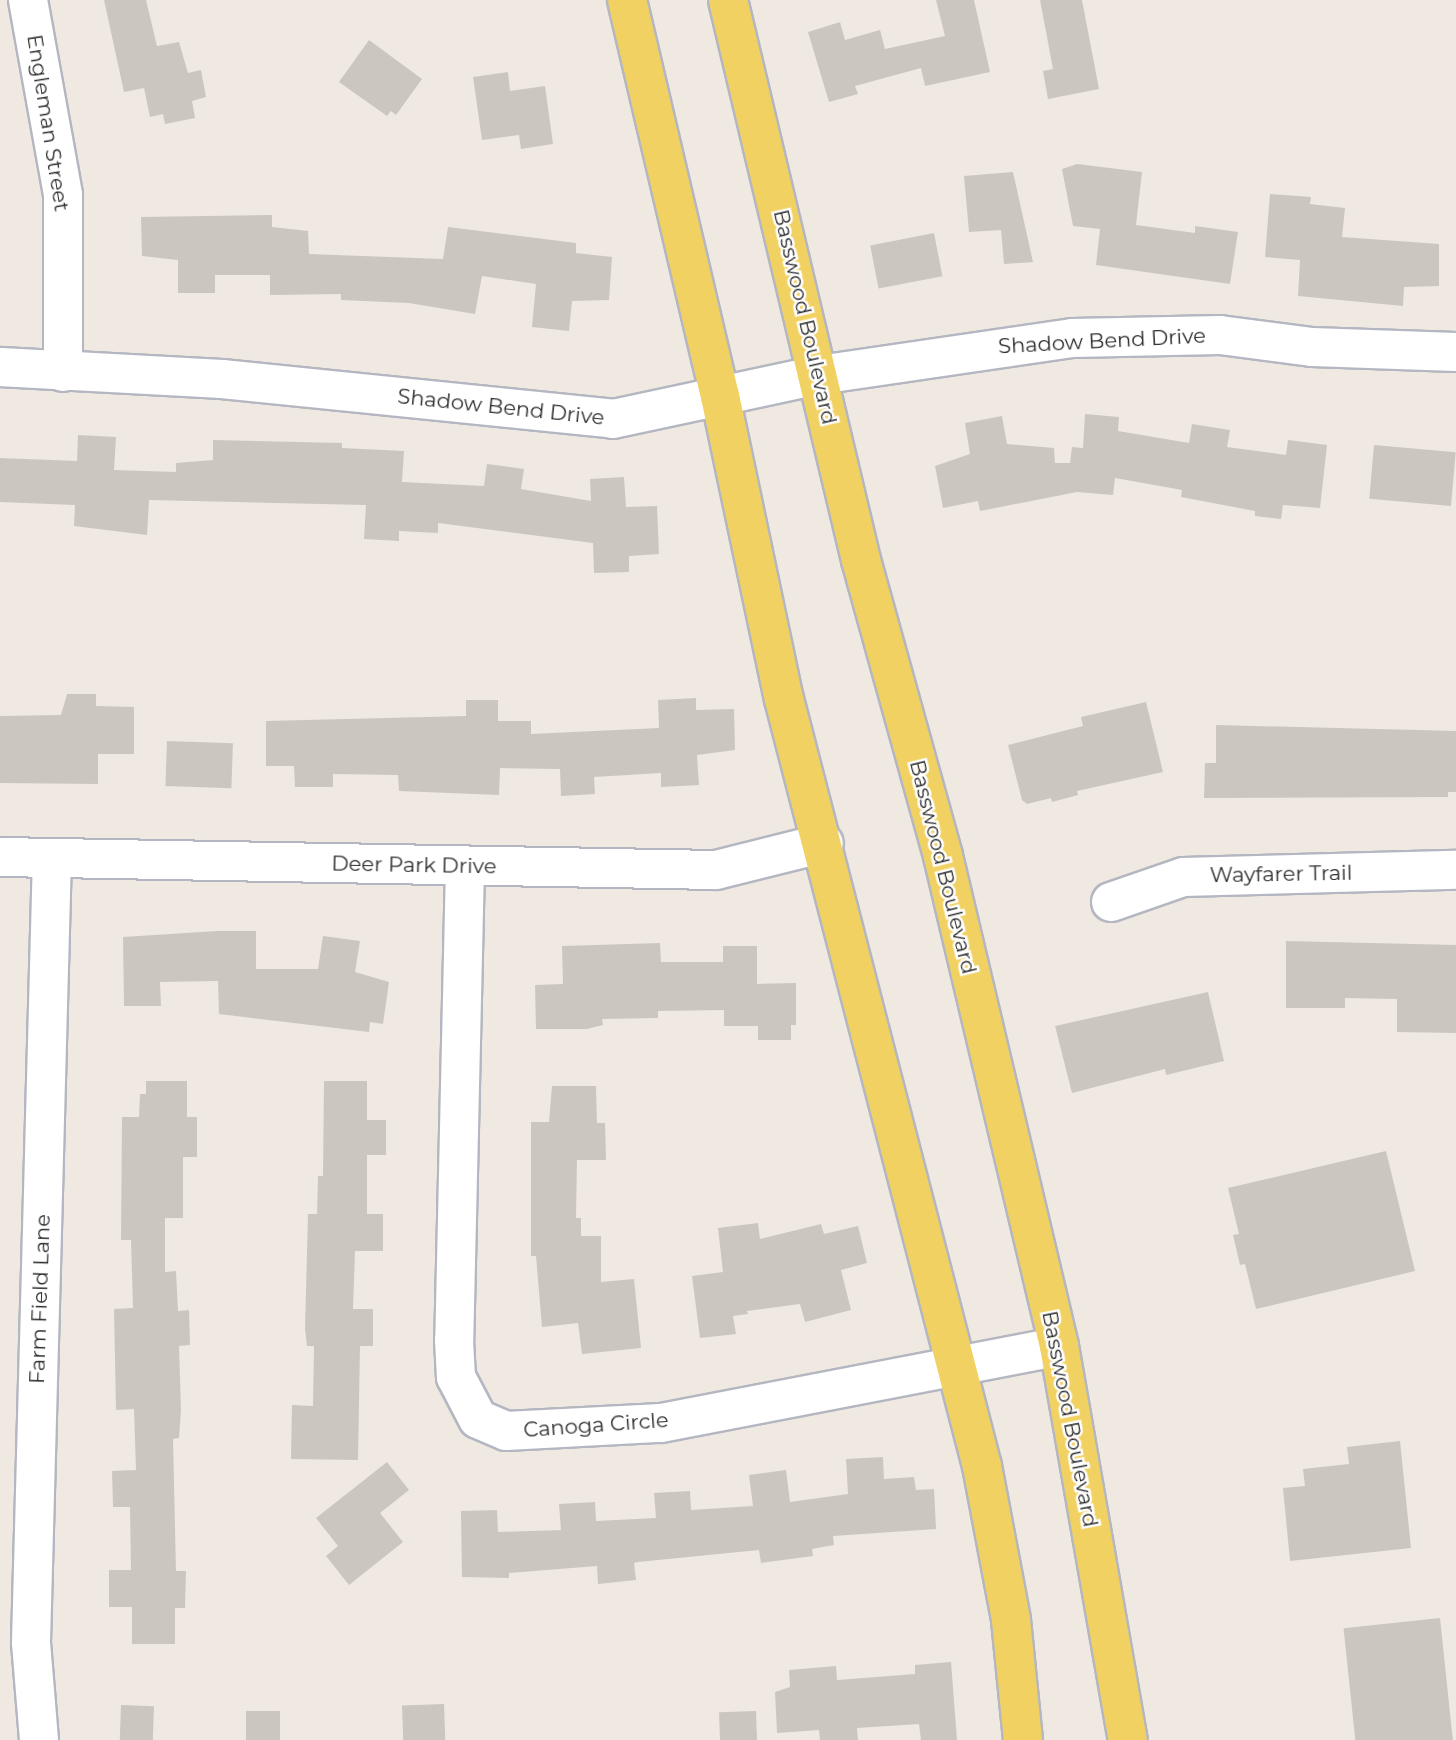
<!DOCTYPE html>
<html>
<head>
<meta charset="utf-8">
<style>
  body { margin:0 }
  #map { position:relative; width:1456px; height:1740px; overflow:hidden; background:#efe9e1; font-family:Montserrat,sans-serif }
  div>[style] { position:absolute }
  .building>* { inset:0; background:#cbc7bf; transform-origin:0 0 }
  .roads { filter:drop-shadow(2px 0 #b4b7c1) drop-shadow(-2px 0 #b4b7c1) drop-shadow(0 2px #b4b7c1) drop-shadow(0 -2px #b4b7c1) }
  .minor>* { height:38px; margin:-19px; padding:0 19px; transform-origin:19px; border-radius:19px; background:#fff }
  .major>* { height:38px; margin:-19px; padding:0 19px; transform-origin:19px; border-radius:19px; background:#f2d163 }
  span { translate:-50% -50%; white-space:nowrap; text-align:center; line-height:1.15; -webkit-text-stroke:5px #fff; paint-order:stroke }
  .street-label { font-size:21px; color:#2e2e2e }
</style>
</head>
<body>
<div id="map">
  <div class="building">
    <div style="clip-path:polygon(104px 0,146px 0,157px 46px,179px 42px,188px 73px,201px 70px,206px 97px,192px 101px,195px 118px,165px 124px,163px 114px,150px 117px,144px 88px,124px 92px)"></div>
    <div style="clip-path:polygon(936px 0,974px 0,990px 72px,925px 86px,921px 68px,855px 86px,858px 94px,829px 102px,808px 32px,840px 22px,845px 40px,880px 30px,885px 49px,945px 36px)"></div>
    <div style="clip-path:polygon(1040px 0,1082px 0,1099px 89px,1048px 99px,1043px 71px,1053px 69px)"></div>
    <div style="clip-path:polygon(369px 40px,422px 79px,396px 115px,391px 111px,387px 116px,339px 82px)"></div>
    <div style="clip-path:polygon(508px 72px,510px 91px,545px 86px,553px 144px,521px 149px,519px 135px,482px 140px,473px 77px)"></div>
    <div style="clip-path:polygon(1077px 164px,1142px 172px,1136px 225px,1195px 233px,1195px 226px,1238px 232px,1230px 284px,1096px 265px,1100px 229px,1073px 226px,1062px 169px)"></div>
    <div style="clip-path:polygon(1013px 172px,1033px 262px,1004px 264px,1001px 230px,969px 232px,964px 176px)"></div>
    <div style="clip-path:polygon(1270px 194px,1311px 197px,1310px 204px,1345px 208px,1342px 237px,1439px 244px,1439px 286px,1404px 287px,1403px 306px,1298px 296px,1300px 260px,1265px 257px)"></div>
    <div style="clip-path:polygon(272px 215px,272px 227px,308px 231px,309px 254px,443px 259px,448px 227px,576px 243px,576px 253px,612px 257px,609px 300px,572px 301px,569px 331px,532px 327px,536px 284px,482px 276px,475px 314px,409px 303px,341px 300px,341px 294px,270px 295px,270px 275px,215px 275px,215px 293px,178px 293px,178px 260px,142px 256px,141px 217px)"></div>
    <div style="left:934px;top:233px;width:44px;height:65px;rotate:79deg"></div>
    <div style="clip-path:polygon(1085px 414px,1119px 417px,1118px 431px,1189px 443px,1192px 424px,1230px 430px,1227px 447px,1286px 455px,1288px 440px,1327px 445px,1320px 508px,1283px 505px,1281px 519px,1255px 516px,1255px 511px,1181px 497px,1182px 490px,1115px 478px,1113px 495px,1077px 492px,980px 511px,978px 501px,943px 508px,935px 466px,970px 454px,965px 423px,1002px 416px,1007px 444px,1054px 448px,1055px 463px,1070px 463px,1072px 447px,1083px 448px)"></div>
    <div style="clip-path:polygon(78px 435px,116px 437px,114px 470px,176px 472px,176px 463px,213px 460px,213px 440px,342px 443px,342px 448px,404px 451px,402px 482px,484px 486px,487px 464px,524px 469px,521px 489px,591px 501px,590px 479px,624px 477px,626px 507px,657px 506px,659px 554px,629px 556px,629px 572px,594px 573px,593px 543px,438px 523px,438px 533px,399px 531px,399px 541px,364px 539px,366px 505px,149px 500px,147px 535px,74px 526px,75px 505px,0 502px,0 458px,77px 461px)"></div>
    <div style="left:1374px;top:445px;width:82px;height:54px;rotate:5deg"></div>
    <div style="clip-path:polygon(67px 694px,96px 694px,96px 706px,134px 707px,134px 754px,98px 754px,98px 784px,0 783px,0 716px,61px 715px)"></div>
    <div style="clip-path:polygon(696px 698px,696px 710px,734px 709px,735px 750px,697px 755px,699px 785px,661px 787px,661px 773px,594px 777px,595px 794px,561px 796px,560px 769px,500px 768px,499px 795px,399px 791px,398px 775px,333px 774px,333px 787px,295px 787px,294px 766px,266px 766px,266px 721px,466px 716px,466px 700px,498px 700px,498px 721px,531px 721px,531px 734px,659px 728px,658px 700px)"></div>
    <div style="clip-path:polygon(1146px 702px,1163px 772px,1077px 791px,1078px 795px,1052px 802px,1051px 798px,1027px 804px,1022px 800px,1008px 745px,1083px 726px,1081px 717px)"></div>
    <div style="clip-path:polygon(1216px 725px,1456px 731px,1456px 792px,1448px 792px,1448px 797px,1204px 798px,1205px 763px,1216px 763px)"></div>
    <div style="left:167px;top:741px;width:66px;height:45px;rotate:2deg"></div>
    <div style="clip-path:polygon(217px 931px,256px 931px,256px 969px,318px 969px,323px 936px,360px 941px,355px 972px,389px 982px,383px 1024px,370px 1022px,369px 1032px,219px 1014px,218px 981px,160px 982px,161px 1006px,124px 1006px,123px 937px)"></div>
    <div style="clip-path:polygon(1286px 941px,1456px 945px,1456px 1033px,1397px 1032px,1397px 999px,1345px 998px,1345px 1008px,1286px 1008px)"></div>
    <div style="clip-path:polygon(660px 943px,661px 962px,723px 962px,723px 946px,757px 946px,757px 984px,796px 983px,796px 1025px,791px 1025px,791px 1040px,758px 1040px,758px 1026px,724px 1026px,724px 1010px,658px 1011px,658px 1018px,602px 1019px,603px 1025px,587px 1029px,536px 1029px,535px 985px,563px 984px,562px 946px)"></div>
    <div style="clip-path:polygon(1208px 992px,1224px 1061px,1166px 1075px,1165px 1069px,1072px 1093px,1055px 1026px)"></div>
    <div style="clip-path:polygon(146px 1081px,187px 1081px,187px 1117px,197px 1117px,197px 1157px,183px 1157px,183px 1218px,165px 1218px,165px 1272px,176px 1271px,178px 1311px,189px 1310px,190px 1345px,179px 1346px,181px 1410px,179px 1438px,173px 1439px,176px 1571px,186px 1571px,185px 1608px,175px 1608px,175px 1644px,132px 1644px,132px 1607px,109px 1607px,109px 1570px,131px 1570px,130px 1507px,113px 1507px,112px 1471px,136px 1470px,134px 1409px,116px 1410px,114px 1309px,133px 1308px,131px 1240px,121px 1240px,122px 1117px,139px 1117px,140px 1094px,146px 1094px)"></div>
    <div style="clip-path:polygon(324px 1081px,367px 1081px,367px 1120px,386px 1120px,386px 1155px,367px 1155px,367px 1214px,383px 1214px,383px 1251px,355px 1251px,353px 1309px,373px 1309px,373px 1346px,360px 1346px,358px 1460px,291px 1459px,292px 1405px,313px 1406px,314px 1346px,307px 1346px,305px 1329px,308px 1214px,317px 1214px,318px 1176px,323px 1176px)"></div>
    <div style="clip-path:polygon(552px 1086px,596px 1086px,597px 1123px,605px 1123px,606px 1160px,577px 1160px,576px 1218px,581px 1218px,581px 1236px,601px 1236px,601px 1282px,634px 1279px,641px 1348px,582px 1354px,578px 1323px,542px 1327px,536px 1256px,531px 1256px,531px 1122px,549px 1122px)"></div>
    <div style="clip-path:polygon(1386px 1151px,1415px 1271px,1256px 1309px,1245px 1264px,1240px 1265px,1233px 1235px,1239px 1234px,1228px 1188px)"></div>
    <div style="clip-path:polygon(758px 1223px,760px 1239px,821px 1224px,824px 1234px,858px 1226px,867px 1263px,841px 1270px,851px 1310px,805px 1322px,800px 1304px,747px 1311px,748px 1314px,733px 1316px,736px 1334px,700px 1338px,692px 1276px,723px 1272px,718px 1228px)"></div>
    <div style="clip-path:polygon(1400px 1441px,1411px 1548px,1290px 1561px,1283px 1488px,1305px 1486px,1303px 1469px,1349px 1464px,1347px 1447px)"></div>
    <div style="clip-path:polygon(883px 1457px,884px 1479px,914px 1477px,916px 1490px,934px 1489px,936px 1529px,833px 1536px,834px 1545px,812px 1549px,813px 1556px,761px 1563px,759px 1550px,638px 1562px,634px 1563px,636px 1580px,598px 1584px,597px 1566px,509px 1573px,509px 1578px,462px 1577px,461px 1511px,497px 1510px,498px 1532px,561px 1530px,559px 1504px,595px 1502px,596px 1521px,656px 1518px,654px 1493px,690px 1491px,691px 1510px,753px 1506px,749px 1475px,786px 1470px,790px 1502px,848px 1494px,846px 1459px)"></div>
    <div style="clip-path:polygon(387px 1462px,409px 1490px,380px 1513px,403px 1542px,349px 1585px,326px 1556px,338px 1546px,316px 1518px)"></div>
    <div style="left:1440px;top:1618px;width:123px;height:97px;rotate:84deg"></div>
    <div style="clip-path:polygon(951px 1662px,957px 1740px,921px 1740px,919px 1724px,857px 1728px,858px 1740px,820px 1740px,819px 1730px,777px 1733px,775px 1692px,790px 1687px,789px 1670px,836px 1666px,837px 1680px,915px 1674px,915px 1665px)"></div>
    <div style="left:444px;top:1704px;width:36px;height:42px;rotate:88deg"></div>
    <div style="left:121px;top:1705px;width:33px;height:35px;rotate:2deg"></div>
    <div style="left:246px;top:1711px;width:34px;height:29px"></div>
    <div style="left:756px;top:1711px;width:29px;height:37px;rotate:88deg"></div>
  </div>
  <div class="roads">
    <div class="minor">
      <div style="left:28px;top:0;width:198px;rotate:79.8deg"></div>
      <div style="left:63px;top:195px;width:177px;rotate:90deg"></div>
      <div style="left:0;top:367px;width:222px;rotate:3.1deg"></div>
      <div style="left:222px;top:379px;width:393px;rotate:5.8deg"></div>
      <div style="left:613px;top:419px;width:211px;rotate:-12.1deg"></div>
      <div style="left:819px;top:375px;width:256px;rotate:-8.3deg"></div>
      <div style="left:1072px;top:338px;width:148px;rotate:-1.2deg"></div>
      <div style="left:1220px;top:335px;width:93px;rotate:7.4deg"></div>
      <div style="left:1312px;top:347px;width:144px;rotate:2deg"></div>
      <div style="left:0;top:857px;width:716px;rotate:1.04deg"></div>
      <div style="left:716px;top:870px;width:111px;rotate:-14deg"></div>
      <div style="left:465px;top:866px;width:474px;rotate:91.3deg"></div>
      <div style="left:454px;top:1340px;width:37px;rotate:87deg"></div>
      <div style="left:456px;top:1377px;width:47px;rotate:62.4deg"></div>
      <div style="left:478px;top:1419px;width:30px;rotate:23deg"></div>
      <div style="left:506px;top:1431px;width:155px;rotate:-3deg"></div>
      <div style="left:661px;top:1423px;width:405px;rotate:-10.9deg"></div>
      <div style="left:1111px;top:902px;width:76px;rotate:-19.1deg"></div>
      <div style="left:1183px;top:877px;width:273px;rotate:-1.5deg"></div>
      <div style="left:39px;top:1740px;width:98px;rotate:-94.7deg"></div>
      <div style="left:31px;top:1642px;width:784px;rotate:-88.47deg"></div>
    </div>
    <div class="major">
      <div style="left:627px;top:0;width:407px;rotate:76.8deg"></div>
      <div style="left:720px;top:396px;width:310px;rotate:78.1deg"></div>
      <div style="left:784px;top:699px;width:792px;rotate:75.53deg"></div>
      <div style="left:982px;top:1466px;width:157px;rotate:79.3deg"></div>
      <div style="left:1011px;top:1620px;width:121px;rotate:84.3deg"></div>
      <div style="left:728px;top:0;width:576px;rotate:76.64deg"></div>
      <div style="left:861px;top:560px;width:307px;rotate:74.5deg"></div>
      <div style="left:943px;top:856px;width:504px;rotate:76.68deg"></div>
      <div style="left:1059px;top:1346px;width:400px;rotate:80.1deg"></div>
    </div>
  </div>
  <div class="street-label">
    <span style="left:48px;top:123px;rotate:81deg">Engleman Street</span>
    <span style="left:805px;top:317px;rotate:77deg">Basswood Boulevard</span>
    <span style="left:1102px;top:341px;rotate:-3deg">Shadow Bend Drive</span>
    <span style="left:501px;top:407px;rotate:6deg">Shadow Bend Drive</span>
    <span style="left:414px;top:865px;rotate:1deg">Deer Park Drive</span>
    <span style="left:943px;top:867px;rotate:76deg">Basswood Boulevard</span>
    <span style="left:1281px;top:874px;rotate:-1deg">Wayfarer Trail</span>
    <span style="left:40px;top:1299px;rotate:-88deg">Farm Field Lane</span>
    <span style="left:1070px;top:1419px;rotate:79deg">Basswood Boulevard</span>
    <span style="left:596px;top:1425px;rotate:-4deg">Canoga Circle</span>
  </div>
</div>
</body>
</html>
